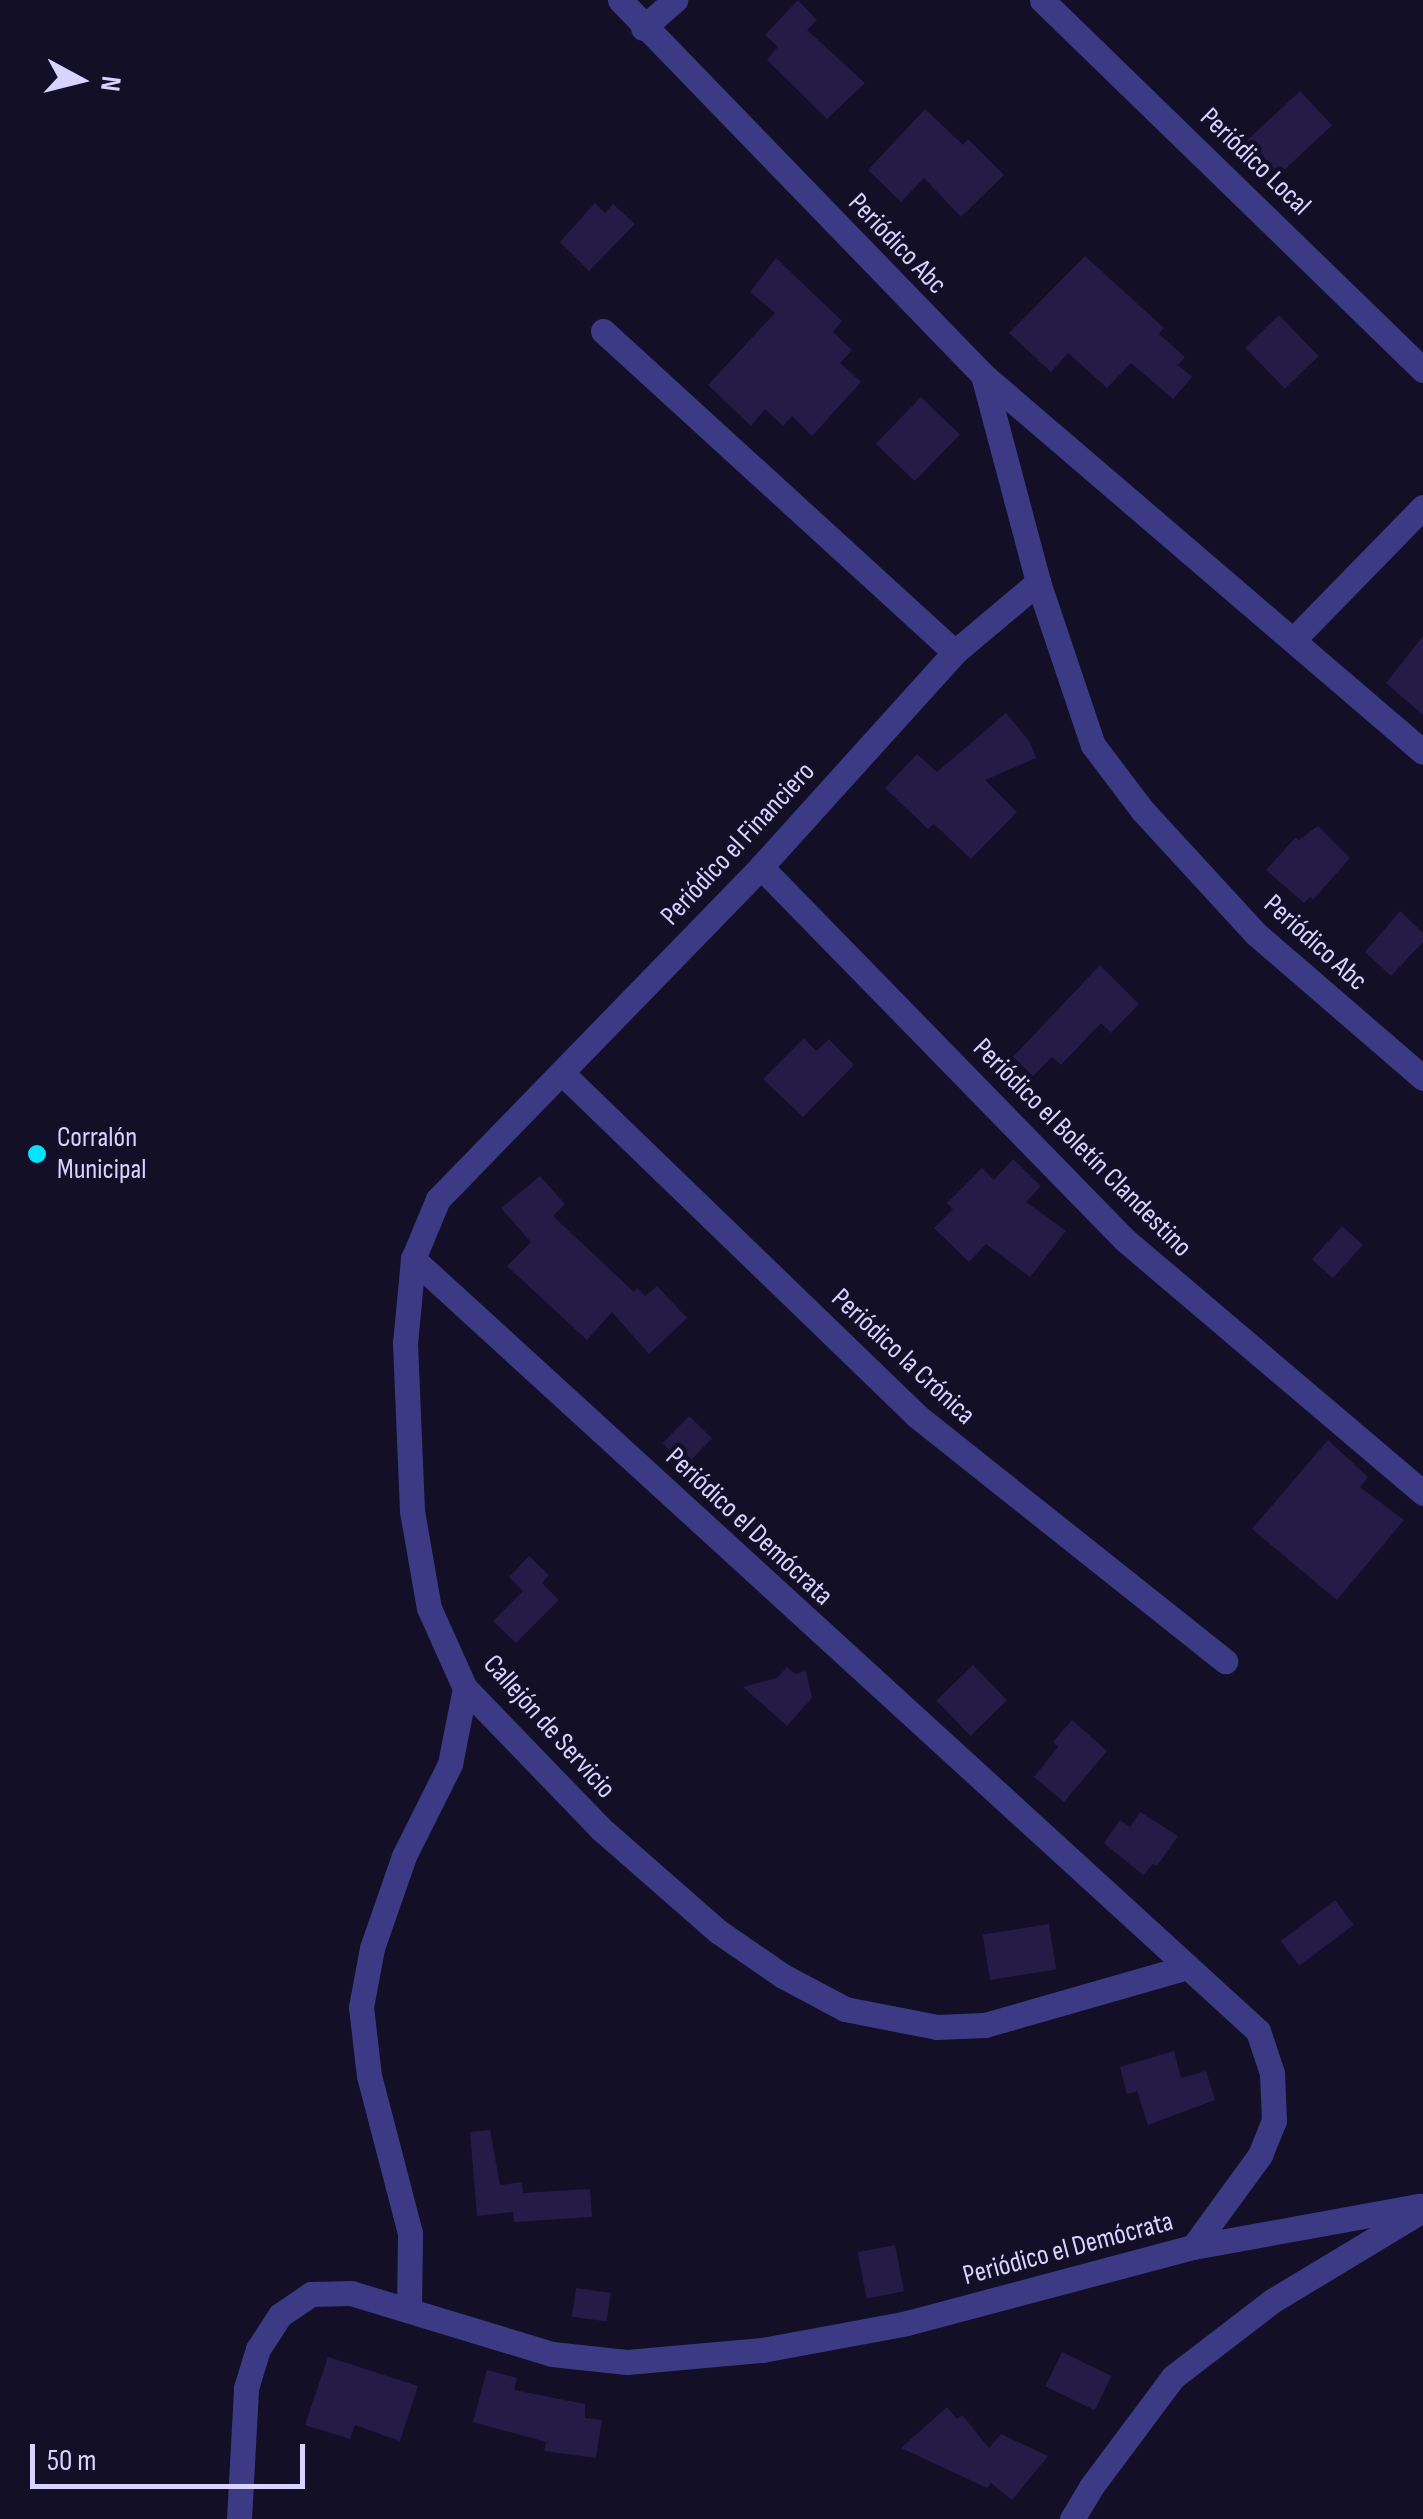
<!DOCTYPE html>
<html>
<head>
<meta charset="utf-8">
<style>
  body { margin:0 }
  #map { position:relative; width:1423px; height:2519px; overflow:hidden; background:#130f26; font-family:"Sofia Sans Condensed",sans-serif }
  div>[style] { position:absolute }
  .building>* { inset:0; background:#241b47; transform-origin:0 0 }
  .minor>* { height:25px; margin:-12.5px; padding:0 12.5px; transform-origin:12.5px; border-radius:12.5px; background:#3d3a85 }
  .dots>* { width:28px; height:28px; translate:-50% -50%; box-sizing:border-box; border:5px solid #130f26; border-radius:50% }
  span { translate:-50% -50%; white-space:nowrap; text-align:center; line-height:1.15; -webkit-text-stroke:9px #130f26; paint-order:stroke }
  .street-label { font-size:28px; color:#d9d4ff }
  .poi-label { font-size:28px; color:#d9d4ff }
  .left { translate:0 -50%; text-align:left }
  .north { position:absolute; left:30px; top:30px; width:100px; height:100px; -webkit-text-stroke:8px #130f26; paint-order:stroke; rotate:97deg; font-size:28px; font-weight:700; line-height:40px; text-align:center; color:#d9d4ff }
  .north::after { content:''; display:block; margin:auto; width:35px; height:45px; background:#d9d4ff; clip-path:polygon(50% 0,100% 100%,50% 72%,0 100%) }
  .scale { position:absolute; left:30px; top:2444px; width:275px; height:45px; box-sizing:border-box; border:5px solid #d9d4ff; border-top:0; padding-left:12px; font-size:30px; line-height:35px; white-space:nowrap; color:#d9d4ff; -webkit-text-stroke:8px #130f26; paint-order:stroke }
</style>
</head>
<body>
<div id="map">
  <div class="building">
    <div style="clip-path:polygon(798px 0,817px 20px,807px 30px,865px 83px,827px 119px,767px 60px,778px 47px,765px 35px)"></div>
    <div style="left:1300px;top:91px;width:47px;height:88px;rotate:47deg"></div>
    <div style="clip-path:polygon(925px 109px,963px 145px,968px 139px,1004px 175px,961px 217px,924px 178px,901px 202px,868px 170px)"></div>
    <div style="clip-path:polygon(595px 203px,605px 213px,613px 204px,635px 224px,589px 271px,560px 242px)"></div>
    <div style="clip-path:polygon(1085px 256px,1164px 328px,1159px 334px,1185px 357px,1178px 365px,1192px 377px,1173px 399px,1131px 363px,1107px 388px,1068px 353px,1051px 372px,1009px 333px)"></div>
    <div style="clip-path:polygon(776px 258px,842px 321px,833px 332px,852px 350px,840px 363px,861px 382px,812px 436px,792px 416px,783px 426px,765px 409px,751px 426px,708px 385px,775px 313px,750px 292px)"></div>
    <div style="left:1279px;top:315px;width:57px;height:47px;rotate:46deg"></div>
    <div style="left:921px;top:397px;width:54px;height:65px;rotate:44deg"></div>
    <div style="clip-path:polygon(1423px 636px,1423px 715px,1386px 683px)"></div>
    <div style="clip-path:polygon(1006px 713px,1030px 742px,1036px 758px,985px 780px,1017px 812px,971px 859px,934px 824px,928px 829px,885px 788px,917px 754px,937px 772px)"></div>
    <div style="clip-path:polygon(1318px 826px,1350px 858px,1313px 900px,1310px 897px,1304px 903px,1266px 870px,1296px 837px,1299px 840px)"></div>
    <div style="clip-path:polygon(1400px 911px,1423px 933px,1423px 942px,1391px 976px,1365px 952px)"></div>
    <div style="clip-path:polygon(1100px 965px,1139px 1004px,1111px 1033px,1101px 1023px,1061px 1065px,1052px 1057px,1033px 1076px,1013px 1057px)"></div>
    <div style="clip-path:polygon(804px 1038px,816px 1051px,829px 1039px,854px 1065px,803px 1117px,763px 1079px)"></div>
    <div style="clip-path:polygon(1013px 1159px,1041px 1186px,1026px 1202px,1066px 1231px,1030px 1277px,986px 1244px,969px 1262px,934px 1228px,953px 1209px,947px 1203px,982px 1168px,994px 1180px)"></div>
    <div style="clip-path:polygon(540px 1176px,565px 1204px,553px 1216px,634px 1292px,637px 1288px,645px 1296px,657px 1286px,687px 1318px,649px 1354px,612px 1312px,587px 1340px,507px 1266px,531px 1242px,501px 1208px)"></div>
    <div style="left:1342px;top:1226px;width:28px;height:45px;rotate:42deg"></div>
    <div style="left:689px;top:1416px;width:32px;height:38px;rotate:44deg"></div>
    <div style="clip-path:polygon(1328px 1440px,1368px 1477px,1360px 1487px,1404px 1520px,1337px 1600px,1252px 1529px)"></div>
    <div style="clip-path:polygon(529px 1556px,549px 1575px,542px 1583px,559px 1600px,516px 1643px,493px 1621px,523px 1591px,509px 1577px)"></div>
    <div style="left:973px;top:1665px;width:49px;height:51px;rotate:46deg"></div>
    <div style="clip-path:polygon(787px 1667px,795px 1674px,806px 1671px,812px 1698px,787px 1726px,743px 1687px,777px 1678px)"></div>
    <div style="clip-path:polygon(1072px 1720px,1107px 1751px,1064px 1802px,1034px 1777px,1058px 1747px,1053px 1742px)"></div>
    <div style="clip-path:polygon(1140px 1812px,1178px 1836px,1157px 1866px,1153px 1864px,1143px 1875px,1104px 1843px,1120px 1820px,1130px 1827px)"></div>
    <div style="left:1335px;top:1900px;width:31px;height:68px;rotate:53deg"></div>
    <div style="left:1049px;top:1924px;width:46px;height:67px;rotate:81deg"></div>
    <div style="clip-path:polygon(1174px 2051px,1181px 2078px,1206px 2071px,1215px 2100px,1148px 2125px,1137px 2091px,1127px 2094px,1120px 2067px)"></div>
    <div style="clip-path:polygon(490px 2130px,500px 2185px,522px 2182px,523px 2193px,590px 2189px,592px 2217px,514px 2222px,513px 2212px,477px 2216px,470px 2132px)"></div>
    <div style="left:895px;top:2245px;width:47px;height:38px;rotate:79deg"></div>
    <div style="left:576px;top:2288px;width:35px;height:29px;rotate:8deg"></div>
    <div style="left:1062px;top:2352px;width:55px;height:38px;rotate:26deg"></div>
    <div style="clip-path:polygon(328px 2357px,418px 2386px,400px 2441px,355px 2425px,350px 2439px,305px 2425px)"></div>
    <div style="clip-path:polygon(487px 2370px,517px 2378px,514px 2390px,585px 2404px,585px 2418px,602px 2420px,596px 2458px,544px 2451px,546px 2442px,473px 2422px)"></div>
    <div style="clip-path:polygon(947px 2407px,957px 2419px,962px 2415px,989px 2448px,1001px 2434px,1048px 2456px,1012px 2500px,991px 2483px,987px 2488px,901px 2448px)"></div>
  </div>
  <div class="minor">
    <div style="left:620px;top:0;width:522px;rotate:45.93deg"></div>
    <div style="left:983px;top:375px;width:214px;rotate:75.1deg"></div>
    <div style="left:1038px;top:582px;width:172px;rotate:71.4deg"></div>
    <div style="left:1093px;top:745px;width:83px;rotate:52.9deg"></div>
    <div style="left:1143px;top:811px;width:166px;rotate:47.4deg"></div>
    <div style="left:1255px;top:933px;width:222px;rotate:40.8deg"></div>
    <div style="left:1042px;top:0;width:531px;rotate:44.16deg"></div>
    <div style="left:643px;top:28px;width:43px;rotate:-41.2deg"></div>
    <div style="left:603px;top:331px;width:476px;rotate:42.4deg"></div>
    <div style="left:955px;top:652px;width:109px;rotate:-40.1deg"></div>
    <div style="left:983px;top:375px;width:579px;rotate:40.59deg"></div>
    <div style="left:1295px;top:638px;width:183px;rotate:-45.7deg"></div>
    <div style="left:955px;top:652px;width:290px;rotate:132.1deg"></div>
    <div style="left:761px;top:867px;width:463px;rotate:134.2deg"></div>
    <div style="left:438px;top:1199px;width:65px;rotate:112.6deg"></div>
    <div style="left:413px;top:1259px;width:84px;rotate:95.4deg"></div>
    <div style="left:405px;top:1343px;width:168px;rotate:87.6deg"></div>
    <div style="left:412px;top:1511px;width:98px;rotate:80.1deg"></div>
    <div style="left:429px;top:1608px;width:88px;rotate:65.8deg"></div>
    <div style="left:465px;top:1688px;width:194px;rotate:46deg"></div>
    <div style="left:600px;top:1828px;width:158px;rotate:41.2deg"></div>
    <div style="left:719px;top:1932px;width:78px;rotate:34.5deg"></div>
    <div style="left:783px;top:1976px;width:70px;rotate:28deg"></div>
    <div style="left:845px;top:2009px;width:94px;rotate:11.1deg"></div>
    <div style="left:937px;top:2027px;width:48px;rotate:-2.4deg"></div>
    <div style="left:985px;top:2025px;width:207px;rotate:-16deg"></div>
    <div style="left:761px;top:867px;width:521px;rotate:45.7deg"></div>
    <div style="left:1125px;top:1240px;width:391px;rotate:40.3deg"></div>
    <div style="left:562px;top:1073px;width:494px;rotate:44deg"></div>
    <div style="left:917px;top:1416px;width:394px;rotate:38.5deg"></div>
    <div style="left:1193px;top:2247px;width:230px;rotate:-10.3deg"></div>
    <div style="left:409px;top:2309px;width:76px;rotate:-89.2deg"></div>
    <div style="left:410px;top:2233px;width:162px;rotate:-104.6deg"></div>
    <div style="left:369px;top:2076px;width:69px;rotate:-96.6deg"></div>
    <div style="left:361px;top:2007px;width:60px;rotate:-79.4deg"></div>
    <div style="left:372px;top:1948px;width:97px;rotate:-70.8deg"></div>
    <div style="left:404px;top:1856px;width:103px;rotate:-63.4deg"></div>
    <div style="left:450px;top:1764px;width:77px;rotate:-78.8deg"></div>
    <div style="left:239px;top:2519px;width:131px;rotate:-86.9deg"></div>
    <div style="left:246px;top:2388px;width:41px;rotate:-72.9deg"></div>
    <div style="left:258px;top:2349px;width:40px;rotate:-57.1deg"></div>
    <div style="left:280px;top:2315px;width:37px;rotate:-34deg"></div>
    <div style="left:311px;top:2294px;width:40px;rotate:-1.4deg"></div>
    <div style="left:351px;top:2293px;width:210px;rotate:16.9deg"></div>
    <div style="left:552px;top:2354px;width:75px;rotate:6.1deg"></div>
    <div style="left:627px;top:2362px;width:136px;rotate:-5.1deg"></div>
    <div style="left:762px;top:2350px;width:147px;rotate:-10.5deg"></div>
    <div style="left:907px;top:2323px;width:296px;rotate:-14.9deg"></div>
    <div style="left:1193px;top:2247px;width:114px;rotate:-53.9deg"></div>
    <div style="left:1260px;top:2155px;width:37px;rotate:-68deg"></div>
    <div style="left:1274px;top:2121px;width:48px;rotate:-92.4deg"></div>
    <div style="left:1272px;top:2073px;width:44px;rotate:-108.4deg"></div>
    <div style="left:1258px;top:2031px;width:1145px;rotate:-137.58deg"></div>
    <div style="left:1072px;top:2519px;width:37px;rotate:-59deg"></div>
    <div style="left:1091px;top:2487px;width:137px;rotate:-53.3deg"></div>
    <div style="left:1173px;top:2377px;width:125px;rotate:-37.5deg"></div>
    <div style="left:1272px;top:2301px;width:176px;rotate:-31.1deg"></div>
  </div>
  <div class="dots">
    <div style="left:37px;top:1154px;background:#00e5ff"></div>
  </div>
  <div class="street-label">
    <span style="left:1255px;top:162px;rotate:44deg">Periódico Local</span>
    <span style="left:897px;top:244px;rotate:46deg">Periódico Abc</span>
    <span style="left:738px;top:844px;rotate:-47deg">Periódico el Financiero</span>
    <span style="left:1315px;top:943px;rotate:42deg">Periódico Abc</span>
    <span style="left:1082px;top:1148px;rotate:45deg">Periódico el Boletín Clandestino</span>
    <span style="left:903px;top:1357px;rotate:43deg">Periódico la Crónica</span>
    <span style="left:749px;top:1527px;rotate:43deg">Periódico el Demócrata</span>
    <span style="left:549px;top:1727px;rotate:48deg">Callejón de Servicio</span>
    <span style="left:1068px;top:2249px;rotate:-15deg">Periódico el Demócrata</span>
  </div>
  <div class="poi-label">
    <span class="left" style="left:57px;top:1154px">Corralón<br>Municipal</span>
  </div>
  <div class="north">N</div>
  <div class="scale">50 m</div>
</div>
</body>
</html>
